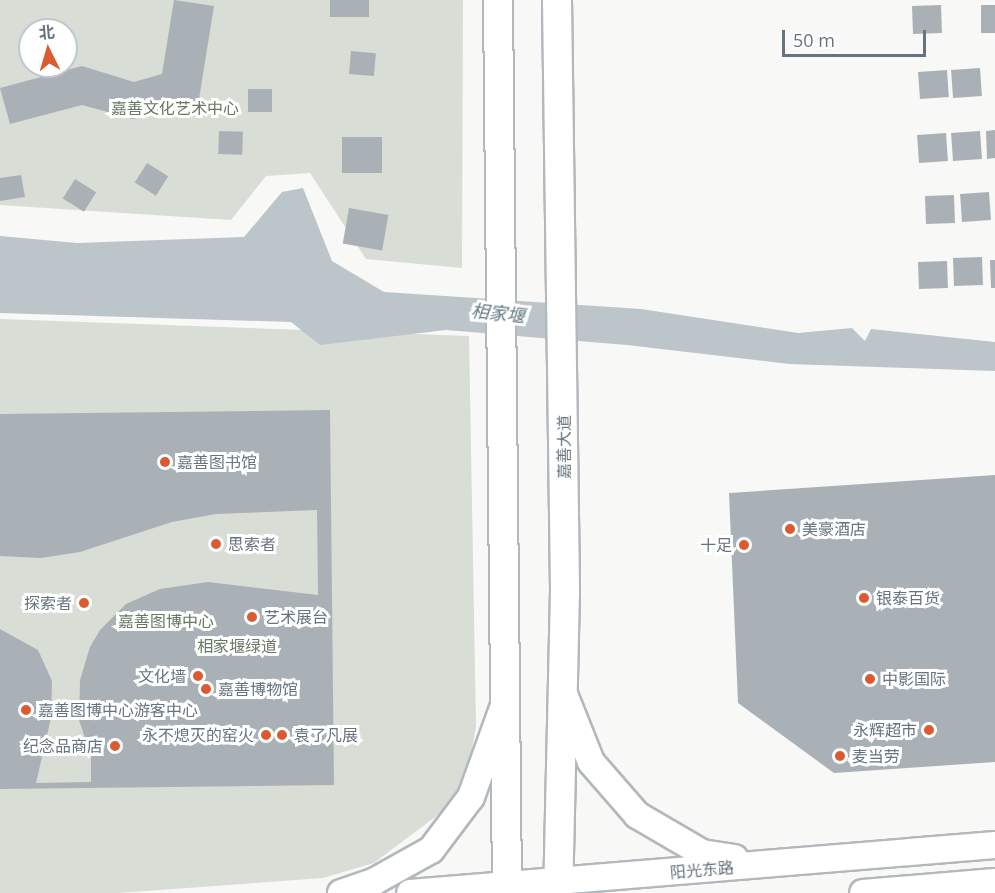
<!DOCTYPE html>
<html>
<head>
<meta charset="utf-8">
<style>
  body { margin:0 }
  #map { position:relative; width:995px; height:893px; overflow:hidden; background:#f8f8f6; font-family:"Open Sans","Noto Sans SC",sans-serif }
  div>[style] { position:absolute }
  .green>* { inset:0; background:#d8ddd5 }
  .water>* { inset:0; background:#bbc5ca }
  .building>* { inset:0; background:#a9b1b6; transform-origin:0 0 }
  .roads { filter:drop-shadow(2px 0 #b2b8bc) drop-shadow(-2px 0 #b2b8bc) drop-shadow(0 2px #b2b8bc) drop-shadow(0 -2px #b2b8bc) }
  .secondary>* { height:26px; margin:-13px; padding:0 13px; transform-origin:13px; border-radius:13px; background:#fff }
  .primary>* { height:28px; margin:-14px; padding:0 14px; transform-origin:14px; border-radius:14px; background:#fff }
  .dots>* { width:16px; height:16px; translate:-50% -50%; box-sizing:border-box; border:3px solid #fff; border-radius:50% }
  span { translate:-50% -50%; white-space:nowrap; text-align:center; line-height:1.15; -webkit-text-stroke:6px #fff; paint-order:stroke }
  .park-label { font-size:16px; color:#677863 }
  .street-label { font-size:16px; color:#65747f }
  .poi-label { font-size:16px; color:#65747f }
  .left { translate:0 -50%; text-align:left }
  .right { translate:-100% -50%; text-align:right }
  .water-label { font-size:18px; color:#647981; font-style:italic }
  .north { position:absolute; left:18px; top:18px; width:60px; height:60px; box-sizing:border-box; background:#fff; border:2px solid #c1c7cc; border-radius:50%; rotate:355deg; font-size:16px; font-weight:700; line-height:24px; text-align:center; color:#65747f }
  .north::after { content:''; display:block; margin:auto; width:21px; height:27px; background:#dc5a32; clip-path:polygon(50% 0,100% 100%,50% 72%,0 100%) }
  .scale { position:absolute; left:782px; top:30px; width:144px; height:27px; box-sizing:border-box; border:3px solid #65747f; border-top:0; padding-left:8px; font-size:18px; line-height:21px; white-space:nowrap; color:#65747f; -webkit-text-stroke:4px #fff; paint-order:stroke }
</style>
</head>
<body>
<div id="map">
  <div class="green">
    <div style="clip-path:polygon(evenodd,0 0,463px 0,462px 268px,366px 259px,310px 173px,266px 176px,231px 220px,0 205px,0 0,30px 30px,66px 30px,66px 66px,30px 66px,30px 30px)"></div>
    <div style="clip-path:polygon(0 319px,469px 336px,476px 727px,468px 770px,447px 808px,374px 863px,323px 878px,118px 893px,0 893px)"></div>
  </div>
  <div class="water">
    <div style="clip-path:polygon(303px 188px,332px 261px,384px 292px,641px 309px,798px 333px,852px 328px,865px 341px,871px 329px,995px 342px,995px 371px,789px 364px,627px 345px,446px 330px,320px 345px,291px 322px,0 313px,0 236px,77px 243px,244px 237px,282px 192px)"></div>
  </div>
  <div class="building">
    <div style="clip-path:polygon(174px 0,214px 6px,199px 99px,133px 119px,82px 105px,10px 124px,0 88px,82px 66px,134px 82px,162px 74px)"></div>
    <div style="left:330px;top:0;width:39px;height:17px"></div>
    <div style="left:941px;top:5px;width:28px;height:29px;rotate:88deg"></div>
    <div style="left:995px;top:5px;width:28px;height:14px;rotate:90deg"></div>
    <div style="left:351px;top:51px;width:25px;height:23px;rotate:5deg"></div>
    <div style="left:980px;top:68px;width:28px;height:29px;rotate:86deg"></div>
    <div style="left:947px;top:70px;width:27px;height:29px;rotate:86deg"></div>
    <div style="left:248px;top:89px;width:24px;height:23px"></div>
    <div style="clip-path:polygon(995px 130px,995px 158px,987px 159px,986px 131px)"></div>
    <div style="left:219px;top:131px;width:24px;height:23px;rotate:2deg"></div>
    <div style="left:980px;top:131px;width:28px;height:29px;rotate:86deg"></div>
    <div style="left:946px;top:133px;width:28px;height:29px;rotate:86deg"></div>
    <div style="left:382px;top:137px;width:36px;height:40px;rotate:90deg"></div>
    <div style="left:147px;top:163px;width:25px;height:23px;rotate:32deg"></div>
    <div style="clip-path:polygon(21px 175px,25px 197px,0 201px,0 178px)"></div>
    <div style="left:75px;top:179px;width:25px;height:23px;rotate:32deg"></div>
    <div style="left:989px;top:192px;width:28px;height:29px;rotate:86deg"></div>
    <div style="left:954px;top:195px;width:28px;height:29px;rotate:88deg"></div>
    <div style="left:349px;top:208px;width:40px;height:36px;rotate:10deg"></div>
    <div style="left:982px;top:257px;width:28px;height:29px;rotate:88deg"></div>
    <div style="clip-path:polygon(990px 260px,995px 260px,995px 288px,991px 288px)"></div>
    <div style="left:947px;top:261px;width:27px;height:29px;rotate:88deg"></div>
    <div style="clip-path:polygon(330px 410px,334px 785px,0 789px,0 629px,38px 650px,52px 681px,51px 718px,36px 783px,91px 782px,91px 756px,79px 720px,80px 680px,90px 647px,100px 630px,126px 604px,160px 589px,208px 582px,318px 595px,317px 510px,216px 514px,172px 522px,80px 552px,41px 558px,0 556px,0 414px)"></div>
    <div style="clip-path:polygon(995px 475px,995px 762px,834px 773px,738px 703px,729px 493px)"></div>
  </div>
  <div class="roads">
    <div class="secondary">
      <div style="left:564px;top:694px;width:73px;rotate:68.3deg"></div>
      <div style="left:591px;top:762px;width:70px;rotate:49deg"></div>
      <div style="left:637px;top:815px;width:75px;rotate:30.3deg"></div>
      <div style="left:702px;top:853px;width:33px;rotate:9deg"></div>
      <div style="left:341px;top:893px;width:36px;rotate:-19deg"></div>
      <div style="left:375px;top:881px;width:64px;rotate:-29deg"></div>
      <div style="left:431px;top:850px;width:66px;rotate:-53deg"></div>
      <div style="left:471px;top:797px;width:95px;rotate:-70.2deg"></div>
      <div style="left:410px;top:893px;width:587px;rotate:-4.69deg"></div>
      <div style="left:863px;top:893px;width:132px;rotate:-4.8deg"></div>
    </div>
    <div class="primary">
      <div style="left:498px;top:0;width:893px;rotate:89.42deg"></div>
      <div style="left:557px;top:0;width:591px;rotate:89.22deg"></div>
      <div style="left:565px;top:591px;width:302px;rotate:91.3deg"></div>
    </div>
  </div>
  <div class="dots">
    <div style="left:165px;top:462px;background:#dc5a32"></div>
    <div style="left:790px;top:529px;background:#dc5a32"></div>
    <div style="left:216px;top:544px;background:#dc5a32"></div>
    <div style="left:744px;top:545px;background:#dc5a32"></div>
    <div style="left:864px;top:598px;background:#dc5a32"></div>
    <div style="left:84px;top:603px;background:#dc5a32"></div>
    <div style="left:252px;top:617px;background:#dc5a32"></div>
    <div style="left:198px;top:676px;background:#dc5a32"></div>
    <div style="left:870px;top:679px;background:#dc5a32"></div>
    <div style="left:206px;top:689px;background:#dc5a32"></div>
    <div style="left:26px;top:710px;background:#dc5a32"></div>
    <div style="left:929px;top:730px;background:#dc5a32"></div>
    <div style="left:266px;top:735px;background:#dc5a32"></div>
    <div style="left:282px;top:735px;background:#dc5a32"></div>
    <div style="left:115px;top:746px;background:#dc5a32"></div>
    <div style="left:840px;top:756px;background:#dc5a32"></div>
  </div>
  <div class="park-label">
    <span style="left:175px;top:108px">嘉善文化艺术中心</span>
    <span style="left:166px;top:621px">嘉善图博中心</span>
    <span style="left:237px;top:646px">相家堰绿道</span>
  </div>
  <div class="street-label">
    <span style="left:564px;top:447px;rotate:-90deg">嘉善大道</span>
    <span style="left:702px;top:870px;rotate:-5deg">阳光东路</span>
  </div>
  <div class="poi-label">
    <span class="left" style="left:177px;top:462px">嘉善图书馆</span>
    <span class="left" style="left:802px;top:529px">美豪酒店</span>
    <span class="left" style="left:228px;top:544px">思索者</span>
    <span class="right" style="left:732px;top:545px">十足</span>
    <span class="left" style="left:876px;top:598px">银泰百货</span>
    <span class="right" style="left:72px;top:603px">探索者</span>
    <span class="left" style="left:264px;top:617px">艺术展台</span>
    <span class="right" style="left:186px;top:676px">文化墙</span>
    <span class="left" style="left:882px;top:679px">中影国际</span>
    <span class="left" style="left:218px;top:689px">嘉善博物馆</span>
    <span class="left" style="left:38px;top:710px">嘉善图博中心游客中心</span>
    <span class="right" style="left:917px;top:730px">永辉超市</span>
    <span class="right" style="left:254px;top:735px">永不熄灭的窑火</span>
    <span class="left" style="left:294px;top:735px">袁了凡展</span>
    <span class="right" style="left:103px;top:746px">纪念品商店</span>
    <span class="left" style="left:852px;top:756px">麦当劳</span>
  </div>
  <div class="water-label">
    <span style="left:498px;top:313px;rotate:6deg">相家堰</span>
  </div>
  <div class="north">北</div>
  <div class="scale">50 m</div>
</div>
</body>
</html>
